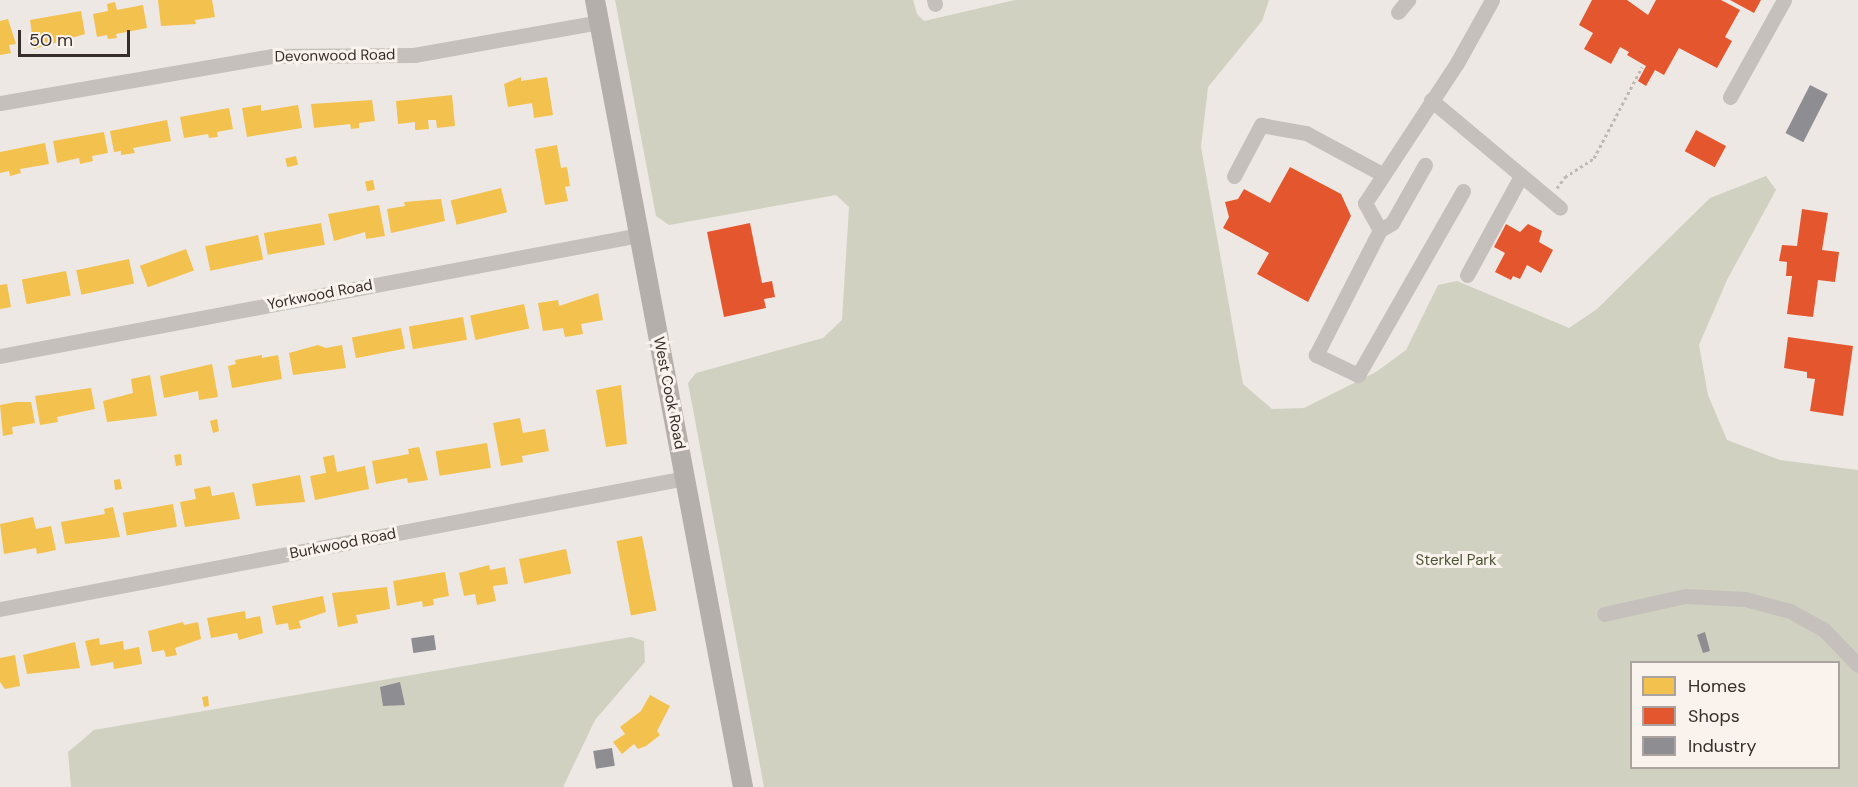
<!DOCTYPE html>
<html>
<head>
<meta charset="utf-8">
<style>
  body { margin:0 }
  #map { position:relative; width:1858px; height:787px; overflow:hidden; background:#eee8e4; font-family:"DM Sans",sans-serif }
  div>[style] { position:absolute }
  .green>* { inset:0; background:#d0d1c0 }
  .homes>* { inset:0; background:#f2c14e; transform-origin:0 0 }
  .shops>* { inset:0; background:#e4572e; transform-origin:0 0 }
  .industry>* { inset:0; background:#8d8d92; transform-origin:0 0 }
  .path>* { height:3px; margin-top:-1.5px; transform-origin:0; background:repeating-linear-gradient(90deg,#bfb9b6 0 3px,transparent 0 6px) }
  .minor>* { height:15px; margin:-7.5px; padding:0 7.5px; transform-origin:7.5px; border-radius:7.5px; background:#c6c0bd }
  .major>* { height:20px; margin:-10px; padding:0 10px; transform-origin:10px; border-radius:10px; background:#b5afac }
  span { translate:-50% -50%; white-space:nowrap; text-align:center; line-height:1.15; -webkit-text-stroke:6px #f9f2ed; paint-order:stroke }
  .street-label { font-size:15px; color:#372d2b }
  .park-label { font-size:15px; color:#4b5331 }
  .legend { position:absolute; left:1630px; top:661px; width:210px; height:108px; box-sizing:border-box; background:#f9f2ed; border:2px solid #aba39f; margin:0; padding:8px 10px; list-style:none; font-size:18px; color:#372d2b }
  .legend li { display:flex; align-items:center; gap:12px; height:30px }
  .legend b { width:30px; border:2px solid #aba39f }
  .scale { position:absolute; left:18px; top:30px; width:112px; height:27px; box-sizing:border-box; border:3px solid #372d2b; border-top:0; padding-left:8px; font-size:18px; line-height:21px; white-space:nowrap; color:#372d2b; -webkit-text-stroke:4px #f9f2ed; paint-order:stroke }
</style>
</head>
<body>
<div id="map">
  <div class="green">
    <div style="clip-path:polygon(evenodd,615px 0,913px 0,917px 14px,924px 21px,1015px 0,1269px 0,1262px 21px,1208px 87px,1201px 147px,1243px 384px,1272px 409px,1304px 408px,1376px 372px,1406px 350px,1438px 285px,1457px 281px,1569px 328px,1597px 309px,1710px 198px,1766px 176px,1776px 190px,1727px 280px,1699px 345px,1708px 395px,1727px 440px,1780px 460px,1858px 470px,1858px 787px,764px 787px,688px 383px,696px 373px,823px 338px,842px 320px,849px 207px,836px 195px,669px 225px,656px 216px,615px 0,1632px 662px,1838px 662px,1838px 768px,1632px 768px,1632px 662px)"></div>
    <div style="clip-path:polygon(631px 637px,644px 641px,645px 662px,595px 720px,563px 787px,71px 787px,68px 752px,94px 730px)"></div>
  </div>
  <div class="homes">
    <div style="clip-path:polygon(158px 0,212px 0,215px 17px,195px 20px,196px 24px,161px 26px)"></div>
    <div style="clip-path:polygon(115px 2px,117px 10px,143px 5px,147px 28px,116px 34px,117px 38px,108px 39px,107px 35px,97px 37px,93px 14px,108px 11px,107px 4px)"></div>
    <div style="clip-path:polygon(81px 11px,85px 34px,34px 49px,30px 20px)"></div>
    <div style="clip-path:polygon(8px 19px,16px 44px,9px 45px,11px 53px,0 55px,0 21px)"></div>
    <div style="clip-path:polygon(521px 77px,521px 81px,547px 77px,553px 115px,534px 118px,532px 103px,508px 107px,504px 84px)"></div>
    <div style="clip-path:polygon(452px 95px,455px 126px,437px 128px,436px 120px,428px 120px,429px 129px,415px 130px,415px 122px,398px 124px,396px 101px)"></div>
    <div style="clip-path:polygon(372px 100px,375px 121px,359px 123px,359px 128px,351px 129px,350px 124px,314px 128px,311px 104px)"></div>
    <div style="clip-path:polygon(261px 105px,261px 111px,298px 105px,302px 128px,247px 137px,242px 108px)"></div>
    <div style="clip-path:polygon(229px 108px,233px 129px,217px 132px,218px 137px,209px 138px,208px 134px,184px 138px,180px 117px)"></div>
    <div style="clip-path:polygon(167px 120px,171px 141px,133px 148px,135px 153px,121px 155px,121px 151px,114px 152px,110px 131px)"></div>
    <div style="clip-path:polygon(104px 132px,108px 153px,92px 156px,93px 161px,80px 164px,79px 158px,57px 163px,53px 141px)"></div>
    <div style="clip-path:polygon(45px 143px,49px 164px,20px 169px,21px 173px,10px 176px,9px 171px,0 173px,0 152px)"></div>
    <div style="clip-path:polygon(557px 145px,561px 168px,567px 167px,570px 186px,565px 187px,568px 201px,545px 205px,535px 149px)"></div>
    <div style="left:296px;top:156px;width:9px;height:11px;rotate:77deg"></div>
    <div style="left:373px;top:180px;width:10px;height:8px;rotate:79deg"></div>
    <div style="left:501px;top:188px;width:25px;height:52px;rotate:76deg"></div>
    <div style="clip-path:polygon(441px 199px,445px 221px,391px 233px,387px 209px,405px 206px,404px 202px)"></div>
    <div style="clip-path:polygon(379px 205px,385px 236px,366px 239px,365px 232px,334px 241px,328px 214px)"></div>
    <div style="left:321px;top:223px;width:22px;height:58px;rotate:80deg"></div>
    <div style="left:258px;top:235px;width:25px;height:54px;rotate:78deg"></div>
    <div style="left:186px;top:249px;width:23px;height:49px;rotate:70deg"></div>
    <div style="left:129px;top:259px;width:25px;height:54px;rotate:78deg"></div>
    <div style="left:66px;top:271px;width:25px;height:45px;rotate:79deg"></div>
    <div style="clip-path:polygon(7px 284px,11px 307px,0 309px,0 285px)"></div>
    <div style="clip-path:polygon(598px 293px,603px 320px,581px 324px,583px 334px,565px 337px,563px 328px,543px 331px,538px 303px,558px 300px,559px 306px)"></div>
    <div style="left:524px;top:304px;width:25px;height:55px;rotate:78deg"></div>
    <div style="left:463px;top:317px;width:23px;height:55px;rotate:80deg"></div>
    <div style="left:401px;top:328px;width:21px;height:50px;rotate:79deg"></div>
    <div style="clip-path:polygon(318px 345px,326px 348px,342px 345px,346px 368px,293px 375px,289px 353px)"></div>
    <div style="clip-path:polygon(262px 355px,262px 358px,278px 355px,282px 379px,232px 388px,228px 366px,236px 364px,235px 360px)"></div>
    <div style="clip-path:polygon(212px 364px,218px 397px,199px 400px,198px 391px,164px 398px,160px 376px)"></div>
    <div style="clip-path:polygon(150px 375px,157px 416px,107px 422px,103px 401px,133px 393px,131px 379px)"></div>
    <div style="clip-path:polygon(621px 385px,627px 444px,606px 447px,596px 390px)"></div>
    <div style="clip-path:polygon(91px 388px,95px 409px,57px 417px,58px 422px,40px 425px,35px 396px)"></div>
    <div style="clip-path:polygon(16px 402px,31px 402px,35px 423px,12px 427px,13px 434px,3px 436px,0 405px)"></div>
    <div style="clip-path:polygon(520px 418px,523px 433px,545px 429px,549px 451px,522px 456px,523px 462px,501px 466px,493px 423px)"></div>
    <div style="clip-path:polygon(217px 419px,219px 431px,213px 433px,210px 421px)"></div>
    <div style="left:487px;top:443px;width:25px;height:52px;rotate:81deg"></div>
    <div style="clip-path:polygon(419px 447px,428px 480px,408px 483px,407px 478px,376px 484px,372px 461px,409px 454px,408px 449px)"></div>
    <div style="clip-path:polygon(181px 454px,182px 465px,176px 466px,174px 455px)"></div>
    <div style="clip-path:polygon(334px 455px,337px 472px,365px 466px,369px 489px,315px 500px,310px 476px,326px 473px,323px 457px)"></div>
    <div style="clip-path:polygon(300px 475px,305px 502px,256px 506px,252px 484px)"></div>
    <div style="clip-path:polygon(120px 479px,122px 489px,115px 490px,114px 480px)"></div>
    <div style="clip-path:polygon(210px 486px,212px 496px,234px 492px,240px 519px,185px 527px,180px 502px,196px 499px,194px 489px)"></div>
    <div style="left:173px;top:504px;width:23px;height:51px;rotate:80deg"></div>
    <div style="clip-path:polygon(113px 507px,120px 537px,65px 544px,61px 522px,105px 514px,104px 509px)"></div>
    <div style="clip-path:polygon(33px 517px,36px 529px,51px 526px,56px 550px,37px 554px,36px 548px,4px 554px,0 524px)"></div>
    <div style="left:642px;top:536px;width:76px;height:26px;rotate:79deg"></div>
    <div style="left:566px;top:549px;width:25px;height:48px;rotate:78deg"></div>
    <div style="clip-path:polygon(489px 565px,490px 570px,505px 567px,508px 584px,493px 586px,496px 601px,477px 605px,475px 594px,464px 596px,459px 573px)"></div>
    <div style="clip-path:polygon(445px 572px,449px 596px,433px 599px,434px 605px,423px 607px,422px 601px,397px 606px,393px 581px)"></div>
    <div style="clip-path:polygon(387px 587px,390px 609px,356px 615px,358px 623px,338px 627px,332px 593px)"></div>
    <div style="clip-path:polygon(323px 596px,326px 612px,299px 621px,301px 628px,289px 630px,288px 623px,276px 625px,272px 606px)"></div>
    <div style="clip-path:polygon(245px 611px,246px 619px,260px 616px,263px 633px,239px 640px,237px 633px,211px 638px,207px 618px)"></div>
    <div style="clip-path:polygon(183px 622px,184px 625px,198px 622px,201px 639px,175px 648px,177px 655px,166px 657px,164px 650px,152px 652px,148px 631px)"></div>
    <div style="clip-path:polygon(99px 638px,100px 645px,123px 641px,124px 650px,139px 647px,142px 664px,114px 669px,113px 662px,91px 666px,85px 641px)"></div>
    <div style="clip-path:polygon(75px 642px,80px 668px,27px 674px,23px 655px)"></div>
    <div style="clip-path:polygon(15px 655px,20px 686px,5px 689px,0 682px,0 658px)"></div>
    <div style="clip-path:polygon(650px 695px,670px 706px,657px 731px,660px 735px,646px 746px,638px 749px,634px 744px,622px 754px,613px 742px,625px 734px,620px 727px,641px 711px)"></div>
    <div style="clip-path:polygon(208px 696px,209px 706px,204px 707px,202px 697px)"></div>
  </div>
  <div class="shops">
    <div style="clip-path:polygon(1592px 0,1627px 0,1648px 15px,1656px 0,1721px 0,1740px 10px,1725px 37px,1732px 41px,1717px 68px,1679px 48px,1664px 75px,1655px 70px,1646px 86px,1638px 81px,1646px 66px,1627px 55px,1629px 52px,1620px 47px,1611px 64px,1584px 49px,1593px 33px,1579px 25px)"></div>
    <div style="clip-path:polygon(1730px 0,1761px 0,1754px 13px)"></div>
    <div style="left:1696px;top:130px;width:34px;height:24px;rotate:28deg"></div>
    <div style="clip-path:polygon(1290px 167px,1341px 194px,1351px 216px,1308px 302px,1257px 274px,1269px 253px,1223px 228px,1229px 217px,1225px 202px,1238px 199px,1244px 189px,1270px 203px)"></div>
    <div style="clip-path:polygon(1802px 209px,1828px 213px,1822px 250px,1839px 252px,1835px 282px,1818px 280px,1813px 317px,1787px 314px,1792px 276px,1786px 276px,1787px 262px,1779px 261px,1782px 245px,1797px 246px)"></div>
    <div style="clip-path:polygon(750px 223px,762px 283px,772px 281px,775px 297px,764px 299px,766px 308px,724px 317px,707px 232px)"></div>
    <div style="clip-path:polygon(1506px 224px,1520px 232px,1528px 224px,1542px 231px,1539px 242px,1553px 250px,1541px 273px,1527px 265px,1520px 279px,1513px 276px,1511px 280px,1495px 272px,1505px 253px,1494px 247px)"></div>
    <div style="clip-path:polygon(1788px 337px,1853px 346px,1843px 416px,1810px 411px,1815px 379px,1807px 378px,1807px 372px,1784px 368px)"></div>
  </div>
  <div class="industry">
    <div style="left:1810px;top:85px;width:20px;height:54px;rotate:27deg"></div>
    <div style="clip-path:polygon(1705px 632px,1710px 651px,1703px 653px,1697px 635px)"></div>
    <div style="left:434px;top:635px;width:15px;height:23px;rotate:82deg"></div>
    <div style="clip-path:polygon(400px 682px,405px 705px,383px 706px,380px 687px)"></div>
    <div style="left:612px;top:748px;width:18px;height:19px;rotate:81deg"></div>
  </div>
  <div class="path">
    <div style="left:1557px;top:188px;width:14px;rotate:-54deg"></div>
    <div style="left:1565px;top:177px;width:35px;rotate:-33deg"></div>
    <div style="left:1594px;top:158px;width:103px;rotate:-62.2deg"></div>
  </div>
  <div class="minor">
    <div style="left:934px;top:0;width:4px;rotate:76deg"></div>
    <div style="left:1398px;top:12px;width:16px;rotate:-50deg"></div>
    <div style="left:1730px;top:97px;width:111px;rotate:-60.9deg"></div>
    <div style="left:1431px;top:100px;width:168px;rotate:39.9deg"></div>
    <div style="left:0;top:103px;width:276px;rotate:-9.8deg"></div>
    <div style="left:272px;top:56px;width:142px;rotate:-0.4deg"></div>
    <div style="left:414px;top:55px;width:188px;rotate:-10.1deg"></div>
    <div style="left:1234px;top:176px;width:58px;rotate:-62.1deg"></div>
    <div style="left:1261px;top:125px;width:46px;rotate:10.1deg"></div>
    <div style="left:1306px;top:133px;width:86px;rotate:28.3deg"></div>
    <div style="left:1463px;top:191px;width:212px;rotate:119.7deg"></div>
    <div style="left:1358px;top:375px;width:47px;rotate:-154.5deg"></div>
    <div style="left:1316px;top:355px;width:140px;rotate:-62.9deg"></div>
    <div style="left:1380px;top:230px;width:31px;rotate:-119deg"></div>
    <div style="left:1365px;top:203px;width:168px;rotate:-56.7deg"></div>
    <div style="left:1457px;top:63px;width:72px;rotate:-60.9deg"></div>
    <div style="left:1380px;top:230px;width:14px;rotate:-30deg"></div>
    <div style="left:1392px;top:223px;width:67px;rotate:-60.4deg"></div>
    <div style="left:1467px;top:275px;width:113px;rotate:-61.4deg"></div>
    <div style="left:0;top:356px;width:650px;rotate:-10.72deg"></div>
    <div style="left:0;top:609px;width:697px;rotate:-10.83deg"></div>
    <div style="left:1604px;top:614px;width:83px;rotate:-12.5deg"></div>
    <div style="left:1685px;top:596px;width:60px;rotate:2.9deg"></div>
    <div style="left:1745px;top:599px;width:47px;rotate:14.9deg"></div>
    <div style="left:1790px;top:611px;width:38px;rotate:29deg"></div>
    <div style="left:1823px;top:629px;width:50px;rotate:45.8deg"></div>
  </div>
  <div class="major">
    <div style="left:595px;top:0;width:801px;rotate:79.35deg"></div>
  </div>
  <div class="street-label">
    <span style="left:335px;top:56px;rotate:-1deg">Devonwood Road</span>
    <span style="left:320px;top:295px;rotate:-11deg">Yorkwood Road</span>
    <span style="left:669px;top:393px;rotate:79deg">West Cook Road</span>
    <span style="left:343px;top:544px;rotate:-11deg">Burkwood Road</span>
  </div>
  <div class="park-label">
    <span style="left:1456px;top:561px">Sterkel Park</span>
  </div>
  <ul class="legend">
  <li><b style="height:16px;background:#f2c14e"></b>Homes</li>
  <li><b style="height:16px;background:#e4572e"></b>Shops</li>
  <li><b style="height:16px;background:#8d8d92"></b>Industry</li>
  </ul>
  <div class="scale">50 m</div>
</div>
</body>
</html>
